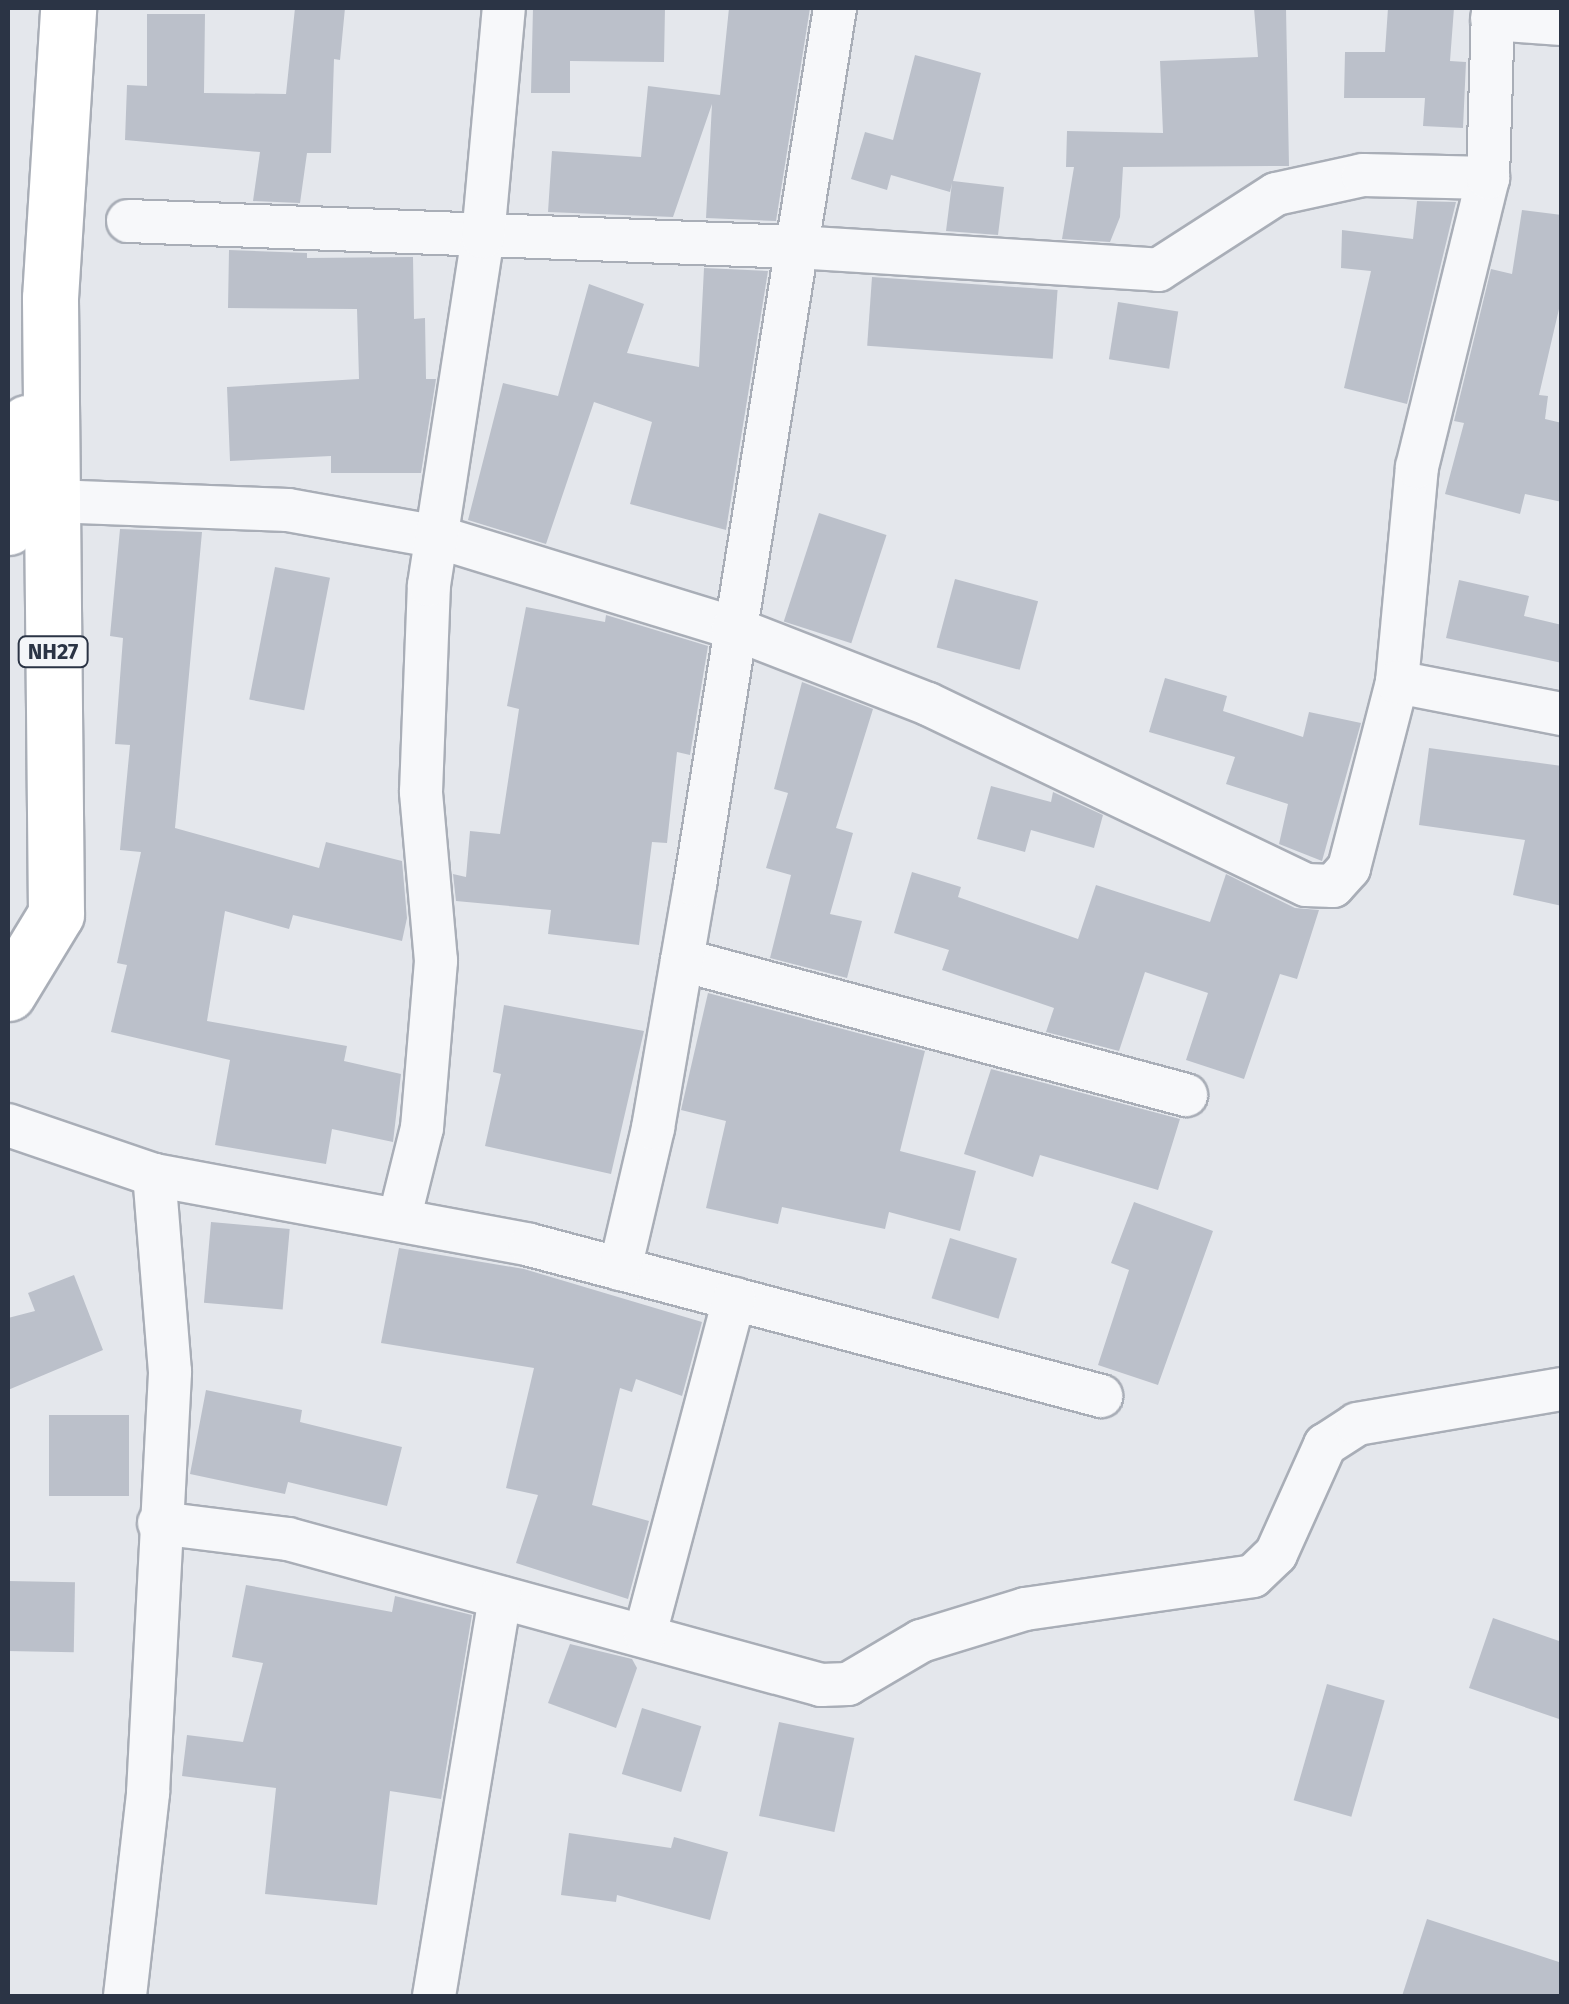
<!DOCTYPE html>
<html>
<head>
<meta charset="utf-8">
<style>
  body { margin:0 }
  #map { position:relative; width:1569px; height:2004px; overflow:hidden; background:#e4e7ec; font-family:"Fira Sans",sans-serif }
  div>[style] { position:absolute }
  .building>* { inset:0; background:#bbc0ca; transform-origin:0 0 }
  .roads { filter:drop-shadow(2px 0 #a9aeb7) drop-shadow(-2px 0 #a9aeb7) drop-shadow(0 2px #a9aeb7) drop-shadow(0 -2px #a9aeb7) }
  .street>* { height:42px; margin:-21px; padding:0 21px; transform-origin:21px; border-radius:21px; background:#f7f8fa }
  .highway>* { height:55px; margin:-27.5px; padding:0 27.5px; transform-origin:27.5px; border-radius:27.5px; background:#fff }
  span { translate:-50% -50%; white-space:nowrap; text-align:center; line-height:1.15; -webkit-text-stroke:8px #f4f6f9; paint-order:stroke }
  .shield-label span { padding:2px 8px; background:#f4f6f9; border:2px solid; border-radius:8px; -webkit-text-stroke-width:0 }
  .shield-label { font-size:22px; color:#2b3445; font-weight:700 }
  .frame { position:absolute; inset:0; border:10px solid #2b3445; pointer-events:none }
</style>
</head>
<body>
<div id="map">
  <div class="building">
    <div style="clip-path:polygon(295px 8px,345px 8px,340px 60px,334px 59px,331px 153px,307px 153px,300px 203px,253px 201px,260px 152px,125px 140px,127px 85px,147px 86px,147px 14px,205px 14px,204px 93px,286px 94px)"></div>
    <div style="clip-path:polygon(533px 8px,665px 8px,664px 62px,570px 61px,570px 93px,531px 93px)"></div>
    <div style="clip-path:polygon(729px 8px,810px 8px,776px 221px,706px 218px,712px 104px,673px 217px,548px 212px,552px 151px,641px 157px,648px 86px,720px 95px)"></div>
    <div style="clip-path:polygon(1254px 8px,1286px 8px,1289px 166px,1123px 167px,1120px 217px,1110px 242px,1062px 239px,1074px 167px,1066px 167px,1067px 131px,1163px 133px,1160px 61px,1258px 57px)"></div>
    <div style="clip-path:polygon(1388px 8px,1454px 8px,1450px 61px,1466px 62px,1463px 128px,1423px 126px,1425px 98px,1344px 98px,1345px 52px,1385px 52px)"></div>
    <div style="clip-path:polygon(915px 55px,981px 73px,953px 181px,1004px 187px,998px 235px,946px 231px,952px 183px,950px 192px,891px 175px,887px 190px,851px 179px,865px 132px,893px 140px)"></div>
    <div style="clip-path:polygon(1417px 201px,1456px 202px,1407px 404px,1344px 388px,1371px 271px,1341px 268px,1342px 230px,1413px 239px)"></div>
    <div style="clip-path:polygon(1522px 210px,1562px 215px,1562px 296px,1539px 395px,1548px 396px,1545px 419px,1562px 423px,1562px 502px,1525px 494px,1520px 514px,1445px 494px,1464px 423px,1454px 421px,1491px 269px,1512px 274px)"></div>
    <div style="clip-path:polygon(229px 250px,307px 253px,307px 258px,413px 257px,414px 319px,425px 318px,426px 379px,436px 379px,421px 473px,331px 473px,331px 456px,230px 461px,227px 387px,359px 379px,357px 309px,228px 308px)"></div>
    <div style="clip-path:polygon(704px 268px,768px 271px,726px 530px,630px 504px,652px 422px,594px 402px,546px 544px,468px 520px,503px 383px,558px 396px,589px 284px,644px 304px,627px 353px,699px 367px)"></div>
    <div style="left:872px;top:277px;width:186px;height:69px;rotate:4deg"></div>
    <div style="left:1118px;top:302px;width:61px;height:58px;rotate:9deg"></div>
    <div style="left:819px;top:513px;width:71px;height:114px;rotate:18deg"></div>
    <div style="clip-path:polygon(120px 529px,202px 532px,175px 828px,319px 868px,326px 842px,402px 861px,407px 918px,402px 941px,293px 915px,289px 929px,225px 911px,207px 1021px,347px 1046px,344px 1061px,401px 1074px,393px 1142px,332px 1129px,326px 1164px,215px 1145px,230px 1060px,111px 1032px,127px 965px,117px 963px,141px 852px,120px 850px,130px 745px,115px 744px,123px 638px,110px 636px)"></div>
    <div style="left:275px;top:567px;width:56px;height:135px;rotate:11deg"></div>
    <div style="left:955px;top:579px;width:86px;height:71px;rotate:15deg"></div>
    <div style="clip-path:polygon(1459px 580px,1529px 596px,1524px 616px,1562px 625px,1562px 663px,1446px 638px)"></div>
    <div style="clip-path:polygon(526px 607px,605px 622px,606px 615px,708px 646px,690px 755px,677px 752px,667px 843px,652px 842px,639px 945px,548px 934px,551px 910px,456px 901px,453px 874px,466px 877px,470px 831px,500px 834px,519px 709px,507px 706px)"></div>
    <div style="clip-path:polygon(1165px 678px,1227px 696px,1223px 711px,1303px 737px,1309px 712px,1361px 723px,1322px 861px,1279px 844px,1288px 804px,1226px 784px,1235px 757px,1149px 732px)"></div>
    <div style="clip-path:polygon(802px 682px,873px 709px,836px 828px,853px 833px,830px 914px,862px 921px,847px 978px,770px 958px,791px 875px,766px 868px,788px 793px,774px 789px)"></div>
    <div style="clip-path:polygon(1429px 748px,1562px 766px,1562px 906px,1513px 895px,1525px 840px,1419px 825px)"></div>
    <div style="clip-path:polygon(991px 786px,1051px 802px,1053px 792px,1103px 815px,1094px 848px,1031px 830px,1025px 852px,977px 839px)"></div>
    <div style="clip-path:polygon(912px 872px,961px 887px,958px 897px,1078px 939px,1096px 885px,1210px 922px,1226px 874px,1295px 908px,1319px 910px,1297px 979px,1280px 974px,1244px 1079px,1186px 1060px,1208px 993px,1145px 972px,1119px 1051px,1046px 1032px,1054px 1008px,942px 970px,949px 950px,894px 933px)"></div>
    <div style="clip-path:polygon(708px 993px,925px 1051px,900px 1151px,976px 1171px,960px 1231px,889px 1212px,885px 1229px,782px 1207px,778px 1224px,706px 1208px,726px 1121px,681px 1110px)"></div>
    <div style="clip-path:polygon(504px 1005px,644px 1031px,611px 1174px,485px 1146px,501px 1074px,493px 1072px)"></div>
    <div style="clip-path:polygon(991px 1069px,1180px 1119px,1158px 1190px,1040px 1155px,1033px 1177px,964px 1154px)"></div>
    <div style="clip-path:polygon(1134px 1202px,1213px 1231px,1158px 1385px,1098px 1365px,1129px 1270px,1111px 1263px)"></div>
    <div style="left:211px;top:1222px;width:79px;height:81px;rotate:5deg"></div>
    <div style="left:950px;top:1238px;width:70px;height:63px;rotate:17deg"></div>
    <div style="clip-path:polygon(399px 1248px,524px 1269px,702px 1322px,682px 1396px,636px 1379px,632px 1392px,620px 1388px,592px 1505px,649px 1521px,628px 1599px,516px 1563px,538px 1495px,506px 1488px,534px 1368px,381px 1343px)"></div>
    <div style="clip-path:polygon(74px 1275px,103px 1350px,8px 1390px,8px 1318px,35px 1311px,28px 1293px)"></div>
    <div style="clip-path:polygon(206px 1390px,302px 1410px,300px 1422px,402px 1447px,387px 1506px,288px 1482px,285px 1494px,190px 1474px)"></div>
    <div style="left:129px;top:1415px;width:81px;height:80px;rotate:90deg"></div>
    <div style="left:8px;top:1581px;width:67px;height:70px;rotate:1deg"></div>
    <div style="clip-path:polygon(246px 1585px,392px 1612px,395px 1596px,472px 1615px,441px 1799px,390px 1791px,377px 1905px,265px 1894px,276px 1788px,182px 1776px,187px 1735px,243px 1742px,263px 1663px,232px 1657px)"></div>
    <div style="clip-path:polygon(1493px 1618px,1562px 1642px,1562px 1720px,1469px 1688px)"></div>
    <div style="clip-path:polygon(570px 1644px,632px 1659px,637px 1668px,616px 1728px,548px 1703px)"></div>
    <div style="left:1327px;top:1684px;width:60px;height:121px;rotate:16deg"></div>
    <div style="left:642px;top:1708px;width:62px;height:69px;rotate:17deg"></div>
    <div style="left:779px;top:1722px;width:77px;height:96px;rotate:12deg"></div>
    <div style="clip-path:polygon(569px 1833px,671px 1848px,674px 1837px,728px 1852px,710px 1920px,617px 1895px,616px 1902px,561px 1895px)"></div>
    <div style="clip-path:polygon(1427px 1919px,1562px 1963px,1562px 1996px,1402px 1996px)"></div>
  </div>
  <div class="roads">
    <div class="street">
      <div style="left:1492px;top:19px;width:70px;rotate:4.1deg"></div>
      <div style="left:128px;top:221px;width:670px;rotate:2.23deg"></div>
      <div style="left:797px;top:247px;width:362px;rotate:3.6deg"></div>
      <div style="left:1158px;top:270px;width:140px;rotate:-32.8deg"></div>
      <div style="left:1276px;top:194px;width:89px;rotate:-12.3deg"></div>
      <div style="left:1363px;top:175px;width:125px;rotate:1.4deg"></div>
      <div style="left:52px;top:501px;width:236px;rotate:2.2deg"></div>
      <div style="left:288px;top:510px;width:152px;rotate:10.2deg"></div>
      <div style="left:438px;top:537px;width:309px;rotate:17.1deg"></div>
      <div style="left:733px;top:628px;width:209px;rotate:21.3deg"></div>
      <div style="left:928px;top:704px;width:419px;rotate:25.6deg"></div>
      <div style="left:1306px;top:885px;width:27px;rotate:2deg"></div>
      <div style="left:1333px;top:886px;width:24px;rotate:-48deg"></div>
      <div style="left:1349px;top:868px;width:192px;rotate:-75.5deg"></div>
      <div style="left:1397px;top:682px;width:216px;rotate:-84.7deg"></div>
      <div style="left:1417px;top:467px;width:298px;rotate:-76.2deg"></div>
      <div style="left:1488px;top:178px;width:170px;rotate:-88.3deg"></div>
      <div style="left:1397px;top:682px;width:168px;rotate:11deg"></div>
      <div style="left:682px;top:960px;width:522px;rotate:15deg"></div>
      <div style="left:8px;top:1125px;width:154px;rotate:18.9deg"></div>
      <div style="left:154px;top:1175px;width:382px;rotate:10.5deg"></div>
      <div style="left:530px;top:1245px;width:591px;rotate:14.81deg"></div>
      <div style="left:399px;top:1220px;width:95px;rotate:-76deg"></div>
      <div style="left:422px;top:1128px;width:168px;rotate:-85.2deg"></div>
      <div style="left:436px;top:961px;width:170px;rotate:-95.1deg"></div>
      <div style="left:421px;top:792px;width:207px;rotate:-87.8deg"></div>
      <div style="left:429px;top:585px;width:352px;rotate:-81.2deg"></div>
      <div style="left:483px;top:237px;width:230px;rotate:-84.8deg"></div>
      <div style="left:620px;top:1269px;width:145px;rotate:-76.8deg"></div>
      <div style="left:653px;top:1128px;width:247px;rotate:-80.2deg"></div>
      <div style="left:695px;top:885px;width:888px;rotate:-80.93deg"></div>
      <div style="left:159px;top:1523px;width:130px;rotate:7.1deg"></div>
      <div style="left:288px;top:1539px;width:553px;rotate:15.32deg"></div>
      <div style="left:821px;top:1685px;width:27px;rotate:-2deg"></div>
      <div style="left:848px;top:1684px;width:85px;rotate:-30.5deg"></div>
      <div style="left:921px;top:1641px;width:109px;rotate:-17.1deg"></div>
      <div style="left:1025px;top:1609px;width:230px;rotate:-8.2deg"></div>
      <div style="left:1253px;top:1576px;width:32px;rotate:-44deg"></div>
      <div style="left:1276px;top:1554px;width:120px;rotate:-65.8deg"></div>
      <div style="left:1325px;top:1445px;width:38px;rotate:-33deg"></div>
      <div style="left:1357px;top:1424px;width:208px;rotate:-9.7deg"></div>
      <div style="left:645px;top:1634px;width:347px;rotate:-75.1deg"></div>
      <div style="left:125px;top:1996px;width:204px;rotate:-83.5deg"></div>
      <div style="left:148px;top:1793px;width:422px;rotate:-87deg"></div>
      <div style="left:170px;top:1372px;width:198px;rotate:-94.6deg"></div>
      <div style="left:434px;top:1996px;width:404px;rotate:-80.6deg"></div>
    </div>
    <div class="highway">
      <div style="left:8px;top:527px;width:106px;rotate:-79.6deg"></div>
      <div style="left:8px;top:993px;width:92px;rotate:-58.7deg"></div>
      <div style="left:56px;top:914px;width:616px;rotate:-90.56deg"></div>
      <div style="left:50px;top:298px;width:291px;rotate:-86.4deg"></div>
    </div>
  </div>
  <div class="shield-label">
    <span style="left:53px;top:652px">NH27</span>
  </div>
  <div class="frame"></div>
</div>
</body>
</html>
